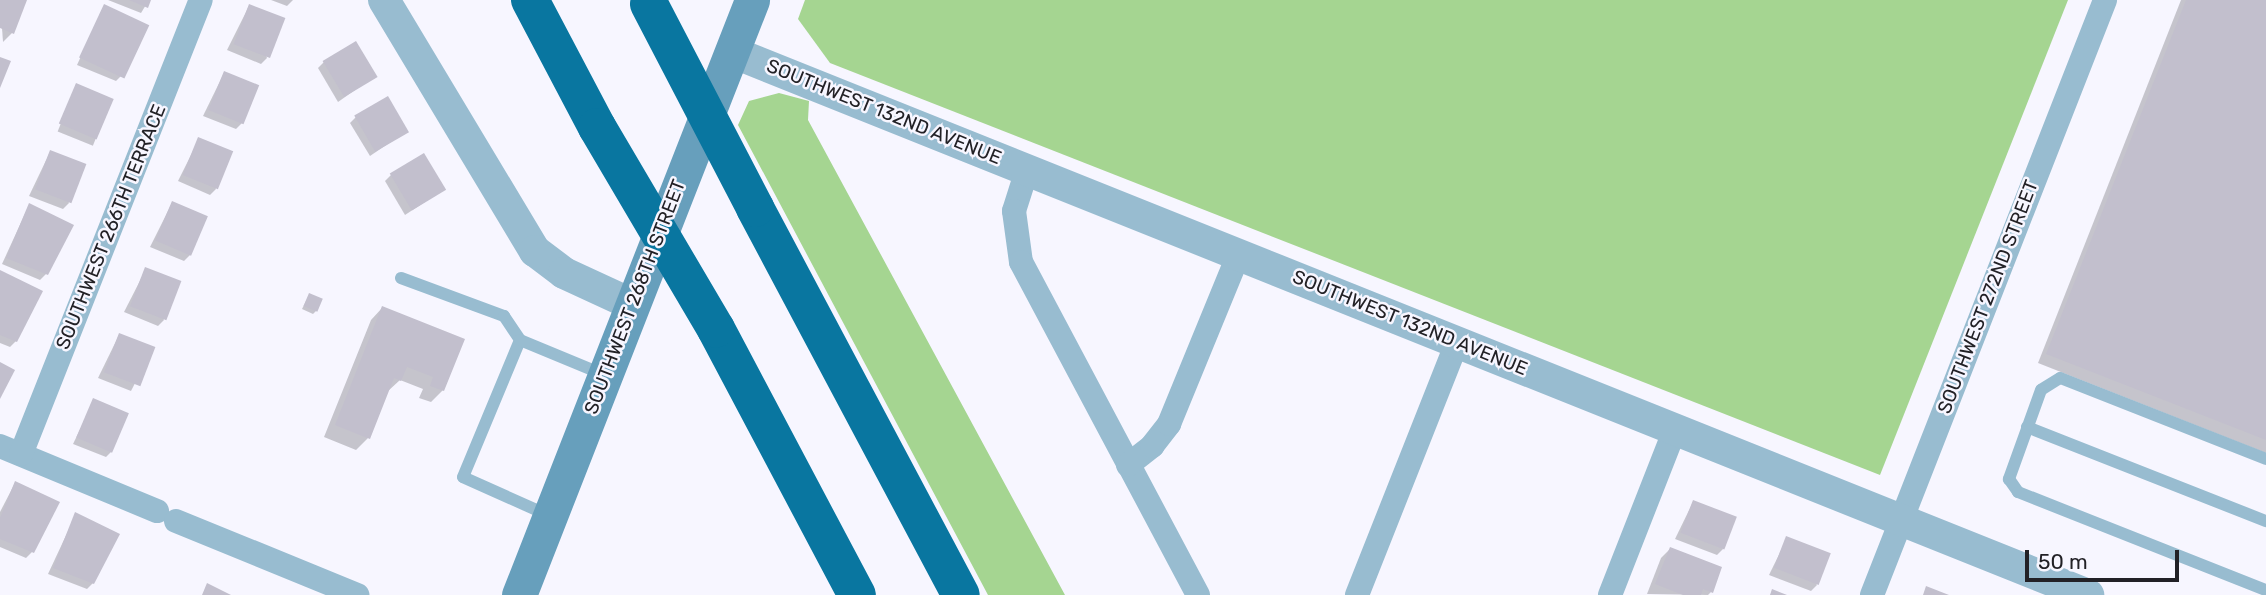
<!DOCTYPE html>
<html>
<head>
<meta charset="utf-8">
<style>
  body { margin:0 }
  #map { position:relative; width:2266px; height:595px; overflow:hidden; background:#f7f6ff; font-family:Rubik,sans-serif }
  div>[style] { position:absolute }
  .green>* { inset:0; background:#a5d591 }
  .shadow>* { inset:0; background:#0003; transform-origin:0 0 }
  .building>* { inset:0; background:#c2bfcd; transform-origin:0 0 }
  .service>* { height:12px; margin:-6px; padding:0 6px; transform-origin:6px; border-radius:6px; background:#98bcd0 }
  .minor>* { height:24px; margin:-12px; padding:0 12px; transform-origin:12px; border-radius:12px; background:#98bcd0 }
  .tertiary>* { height:32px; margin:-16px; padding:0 16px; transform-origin:16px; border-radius:16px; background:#98bcd0 }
  .secondary>* { height:35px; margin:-17.5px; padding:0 17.5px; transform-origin:17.5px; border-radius:17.5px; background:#679fbc }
  .motorway>* { height:38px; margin:-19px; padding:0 19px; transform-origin:19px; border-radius:19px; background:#0976a0 }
  .motorway-bridge>* { height:38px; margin:-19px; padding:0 19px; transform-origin:19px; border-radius:19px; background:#0976a0 }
  span { translate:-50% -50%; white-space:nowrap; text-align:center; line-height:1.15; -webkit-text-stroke:5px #f7f6ff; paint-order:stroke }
  .street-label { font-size:19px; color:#222126 }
  .scale { position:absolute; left:2025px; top:550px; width:154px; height:32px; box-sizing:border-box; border:4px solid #222126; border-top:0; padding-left:9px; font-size:21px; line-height:24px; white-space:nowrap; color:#222126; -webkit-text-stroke:5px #f7f6ff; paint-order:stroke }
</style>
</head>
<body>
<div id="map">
  <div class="green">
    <div style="clip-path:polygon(805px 0,2068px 0,1880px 475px,830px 63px,798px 19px)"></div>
    <div style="clip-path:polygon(779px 93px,809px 101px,808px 120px,1065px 595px,988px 595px,738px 125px,749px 101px)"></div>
  </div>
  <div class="shadow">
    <div style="clip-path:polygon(0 0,25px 0,12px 33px,3px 42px)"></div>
    <div style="clip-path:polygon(108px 0,149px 0,141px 13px)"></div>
    <div style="clip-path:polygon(271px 0,293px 0,287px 6px)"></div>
    <div style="clip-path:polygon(2181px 0,2266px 0,2266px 453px,2038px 363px)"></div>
    <div style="clip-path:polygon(104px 6px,122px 75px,116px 81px,77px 65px)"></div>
    <div style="clip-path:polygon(249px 6px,267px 58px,261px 64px,227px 50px)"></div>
    <div style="clip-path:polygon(324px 62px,375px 76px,338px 102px,318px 68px)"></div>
    <div style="clip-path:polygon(224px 73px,242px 123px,236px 129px,203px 116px)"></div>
    <div style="left:76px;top:86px;width:38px;height:49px;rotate:22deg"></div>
    <div style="clip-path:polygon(356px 117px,407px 131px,370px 156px,350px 123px)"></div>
    <div style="clip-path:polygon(199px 139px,216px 189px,210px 195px,178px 181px)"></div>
    <div style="clip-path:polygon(50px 152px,69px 203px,63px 209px,29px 196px)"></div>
    <div style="clip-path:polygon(391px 175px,443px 190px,405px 215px,385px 181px)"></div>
    <div style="clip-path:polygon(172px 203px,190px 255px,184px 261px,150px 247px)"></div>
    <div style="clip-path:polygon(29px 205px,46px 274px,40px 280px,2px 264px)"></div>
    <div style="clip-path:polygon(146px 269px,164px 320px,158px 326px,124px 312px)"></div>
    <div style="clip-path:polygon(0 272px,16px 341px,10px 347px,0 343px)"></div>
    <div style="clip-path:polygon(309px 295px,316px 311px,313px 314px,302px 309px)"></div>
    <div style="clip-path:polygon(382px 308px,463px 340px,443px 390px,431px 402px,419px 398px,423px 389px,400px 380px,387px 392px,368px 438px,356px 450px,324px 437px,371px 320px)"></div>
    <div style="clip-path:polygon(119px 335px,153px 348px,131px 391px,98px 378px)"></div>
    <div style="clip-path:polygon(94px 401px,112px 451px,106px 457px,73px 444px)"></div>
    <div style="clip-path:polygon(15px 483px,32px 552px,26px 558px,0 547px,0 512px)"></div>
    <div style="clip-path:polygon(1693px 502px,1723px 549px,1717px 555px,1675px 539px)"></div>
    <div style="clip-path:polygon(76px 514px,93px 583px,87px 589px,48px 574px)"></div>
    <div style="clip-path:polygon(1787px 538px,1817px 585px,1811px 591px,1769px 575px)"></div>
    <div style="clip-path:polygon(1670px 549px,1711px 592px,1708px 595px,1647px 594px,1661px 558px)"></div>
  </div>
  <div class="building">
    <div style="clip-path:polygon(0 0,27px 0,14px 34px,0 28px)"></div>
    <div style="clip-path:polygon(129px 0,151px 0,148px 8px)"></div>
    <div style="clip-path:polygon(2186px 0,2266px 0,2266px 440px,2046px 354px)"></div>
    <div style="left:104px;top:4px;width:50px;height:59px;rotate:25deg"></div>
    <div style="left:249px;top:4px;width:39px;height:43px;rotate:21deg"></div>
    <div style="left:356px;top:41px;width:42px;height:39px;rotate:59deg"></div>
    <div style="clip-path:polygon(0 57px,11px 61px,0 88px)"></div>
    <div style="left:224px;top:71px;width:38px;height:42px;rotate:22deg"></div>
    <div style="left:76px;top:83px;width:41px;height:44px;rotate:23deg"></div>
    <div style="left:388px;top:96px;width:42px;height:39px;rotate:60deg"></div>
    <div style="left:198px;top:137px;width:38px;height:41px;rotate:22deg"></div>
    <div style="left:50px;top:150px;width:39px;height:42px;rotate:21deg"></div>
    <div style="left:424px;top:153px;width:43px;height:40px;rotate:59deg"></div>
    <div style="left:172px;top:201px;width:39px;height:43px;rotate:23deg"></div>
    <div style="clip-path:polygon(29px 203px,74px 225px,48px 275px,6px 258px)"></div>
    <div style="left:145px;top:267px;width:39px;height:42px;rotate:21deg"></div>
    <div style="clip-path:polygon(0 270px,43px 291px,17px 342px,0 335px)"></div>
    <div style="left:309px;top:293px;width:15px;height:14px;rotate:23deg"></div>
    <div style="clip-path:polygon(382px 306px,465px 339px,444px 391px,430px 386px,433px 377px,407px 367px,401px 381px,394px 378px,370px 439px,335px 425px)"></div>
    <div style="left:119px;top:333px;width:39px;height:42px;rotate:21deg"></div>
    <div style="clip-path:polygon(0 362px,15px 370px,0 399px)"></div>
    <div style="left:93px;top:398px;width:39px;height:43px;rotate:23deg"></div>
    <div style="clip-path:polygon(15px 481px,60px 502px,34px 553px,0 539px,0 518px)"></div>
    <div style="left:1693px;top:500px;width:47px;height:35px;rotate:21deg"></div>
    <div style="clip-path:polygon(75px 512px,120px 534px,94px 584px,53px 568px)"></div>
    <div style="left:1786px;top:536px;width:48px;height:34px;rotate:21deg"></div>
    <div style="clip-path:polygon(1670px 547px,1722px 567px,1713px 593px,1703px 589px,1701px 595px,1683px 595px,1655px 584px)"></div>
    <div style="clip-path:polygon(207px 583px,231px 595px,202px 595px)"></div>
    <div style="clip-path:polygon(1926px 586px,1949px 595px,1923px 595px)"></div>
    <div style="clip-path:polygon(1772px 589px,1787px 595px,1770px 595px)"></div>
  </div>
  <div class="service">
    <div style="left:401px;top:278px;width:110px;rotate:20.3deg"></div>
    <div style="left:504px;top:316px;width:29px;rotate:56deg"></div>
    <div style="left:2027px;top:427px;width:257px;rotate:21.5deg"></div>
    <div style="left:2266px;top:459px;width:221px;rotate:-158.5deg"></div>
    <div style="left:2060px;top:378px;width:22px;rotate:148deg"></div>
    <div style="left:2041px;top:390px;width:95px;rotate:109.8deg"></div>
    <div style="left:2009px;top:479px;width:16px;rotate:55deg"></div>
    <div style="left:2018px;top:492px;width:267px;rotate:21.6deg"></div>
    <div style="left:550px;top:516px;width:95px;rotate:-155.9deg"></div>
    <div style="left:463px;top:477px;width:148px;rotate:-67.4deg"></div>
    <div style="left:520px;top:340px;width:89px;rotate:22.5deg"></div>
  </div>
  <div class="minor">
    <div style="left:1027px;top:170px;width:43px;rotate:107.6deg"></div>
    <div style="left:1014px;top:211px;width:51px;rotate:82.2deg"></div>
    <div style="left:1021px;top:262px;width:377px;rotate:62deg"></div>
    <div style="left:0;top:446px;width:170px;rotate:22.5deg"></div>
    <div style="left:21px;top:454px;width:488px;rotate:-68.4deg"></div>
    <div style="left:1128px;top:465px;width:31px;rotate:-38deg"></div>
    <div style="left:1152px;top:446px;width:28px;rotate:-52deg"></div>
    <div style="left:1169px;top:424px;width:182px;rotate:-67.7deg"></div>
    <div style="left:176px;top:521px;width:196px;rotate:22.2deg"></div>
    <div style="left:1357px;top:595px;width:272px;rotate:-68.4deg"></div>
    <div style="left:1610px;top:595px;width:178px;rotate:-68.6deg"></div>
    <div style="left:1872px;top:595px;width:639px;rotate:-68.61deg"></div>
  </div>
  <div class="tertiary">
    <div style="left:384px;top:0;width:293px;rotate:59deg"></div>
    <div style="left:535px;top:251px;width:36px;rotate:37deg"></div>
    <div style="left:564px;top:273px;width:74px;rotate:24.8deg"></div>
    <div style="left:732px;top:52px;width:1461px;rotate:21.82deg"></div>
  </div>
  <div class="secondary">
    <div style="left:519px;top:595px;width:639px;rotate:-68.61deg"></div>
  </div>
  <div class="motorway">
    <div style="left:530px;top:0;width:144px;rotate:62.2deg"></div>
    <div style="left:755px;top:208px;width:438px;rotate:62deg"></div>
    <div style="left:716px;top:329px;width:301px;rotate:62.1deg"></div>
  </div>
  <div class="motorway-bridge">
    <div style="left:649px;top:4px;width:230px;rotate:62.5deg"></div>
    <div style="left:597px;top:127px;width:234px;rotate:59.5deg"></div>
  </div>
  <div class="street-label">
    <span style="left:884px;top:112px;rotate:22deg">SOUTHWEST 132ND AVENUE</span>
    <span style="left:111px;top:227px;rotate:-68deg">SOUTHWEST 266TH TERRACE</span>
    <span style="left:635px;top:297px;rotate:-69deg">SOUTHWEST 268TH STREET</span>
    <span style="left:1988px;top:297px;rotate:-69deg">SOUTHWEST 272ND STREET</span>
    <span style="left:1410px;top:323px;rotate:22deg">SOUTHWEST 132ND AVENUE</span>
  </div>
  <div class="scale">50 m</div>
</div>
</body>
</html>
